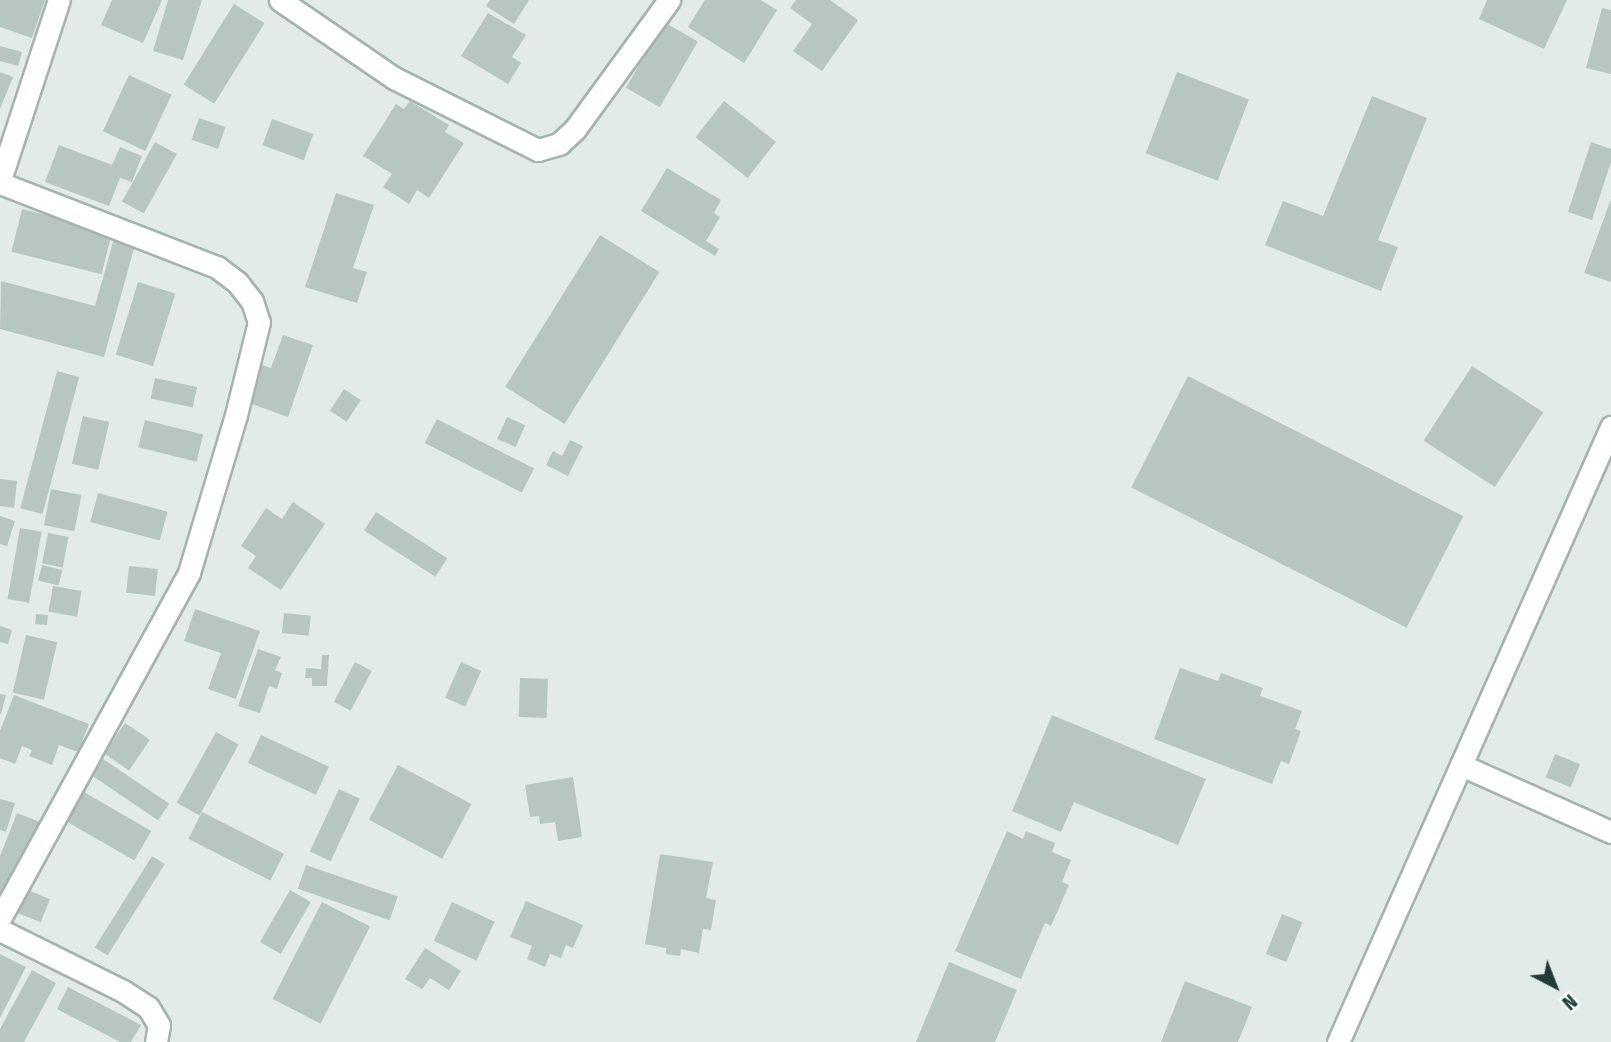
<!DOCTYPE html>
<html>
<head>
<meta charset="utf-8">
<style>
  body { margin:0 }
  #map { position:relative; width:1611px; height:1042px; overflow:hidden; background:#e2ebe7; font-family:"Fira Sans Condensed",sans-serif }
  div>[style] { position:absolute }
  .building>* { inset:0; background:#b7c6c1; transform-origin:0 0 }
  .roads { filter:drop-shadow(2px 0 #a5b3ae) drop-shadow(-2px 0 #a5b3ae) drop-shadow(0 2px #a5b3ae) drop-shadow(0 -2px #a5b3ae) }
  .street>* { height:21px; margin:-10.5px; padding:0 10.5px; transform-origin:10.5px; border-radius:10.5px; background:#fff }
  .secondary>* { height:21px; margin:-10.5px; padding:0 10.5px; transform-origin:10.5px; border-radius:10.5px; background:#fff }
  span { translate:-50% -50%; white-space:nowrap; text-align:center; line-height:1.15; -webkit-text-stroke:7px #f2f8f5; paint-order:stroke }
  .north { position:absolute; left:1520px; top:951px; width:70px; height:70px; -webkit-text-stroke:5px #f2f8f5; paint-order:stroke; rotate:138deg; font-size:19px; font-weight:700; line-height:28px; text-align:center; color:#233b36 }
  .north::after { content:''; display:block; margin:auto; width:24px; height:32px; background:#233b36; clip-path:polygon(50% 0,100% 100%,50% 72%,0 100%) }
</style>
</head>
<body>
<div id="map">
  <div class="building">
    <div style="clip-path:polygon(0 0,45px 0,32px 38px,0 27px)"></div>
    <div style="clip-path:polygon(112px 0,162px 0,143px 43px,101px 25px)"></div>
    <div style="clip-path:polygon(168px 0,202px 0,183px 60px,153px 51px)"></div>
    <div style="clip-path:polygon(490px 0,529px 0,514px 24px,486px 6px)"></div>
    <div style="clip-path:polygon(705px 0,761px 0,777px 10px,744px 63px,688px 27px)"></div>
    <div style="clip-path:polygon(796px 0,830px 0,858px 20px,822px 71px,793px 51px,812px 24px,790px 8px)"></div>
    <div style="clip-path:polygon(1487px 0,1567px 0,1544px 49px,1479px 19px)"></div>
    <div style="left:234px;top:4px;width:36px;height:95px;rotate:32deg"></div>
    <div style="clip-path:polygon(1602px 8px,1611px 10px,1611px 74px,1586px 68px)"></div>
    <div style="clip-path:polygon(488px 13px,526px 35px,512px 57px,521px 63px,508px 84px,461px 56px)"></div>
    <div style="left:664px;top:22px;width:39px;height:76px;rotate:30deg"></div>
    <div style="clip-path:polygon(0 46px,22px 52px,18px 66px,0 61px)"></div>
    <div style="clip-path:polygon(0 72px,13px 77px,0 109px)"></div>
    <div style="left:1177px;top:72px;width:77px;height:87px;rotate:21deg"></div>
    <div style="left:129px;top:75px;width:47px;height:62px;rotate:25deg"></div>
    <div style="clip-path:polygon(1372px 96px,1427px 118px,1378px 240px,1398px 247px,1381px 291px,1265px 245px,1283px 201px,1323px 216px)"></div>
    <div style="clip-path:polygon(410px 101px,449px 125px,445px 132px,464px 143px,429px 198px,417px 190px,409px 204px,383px 187px,392px 174px,363px 156px,396px 104px,404px 109px)"></div>
    <div style="left:724px;top:101px;width:66px;height:46px;rotate:38deg"></div>
    <div style="left:199px;top:118px;width:28px;height:23px;rotate:19deg"></div>
    <div style="left:272px;top:119px;width:44px;height:28px;rotate:20deg"></div>
    <div style="left:155px;top:142px;width:25px;height:68px;rotate:29deg"></div>
    <div style="clip-path:polygon(1591px 142px,1611px 149px,1611px 162px,1592px 220px,1568px 212px)"></div>
    <div style="clip-path:polygon(59px 145px,112px 165px,120px 147px,142px 156px,132px 182px,120px 178px,109px 206px,45px 182px)"></div>
    <div style="clip-path:polygon(667px 168px,721px 200px,714px 213px,720px 217px,706px 241px,719px 249px,715px 256px,641px 211px)"></div>
    <div style="clip-path:polygon(336px 193px,374px 205px,353px 268px,367px 272px,357px 303px,305px 287px)"></div>
    <div style="clip-path:polygon(1611px 199px,1611px 282px,1584px 273px)"></div>
    <div style="left:22px;top:209px;width:93px;height:44px;rotate:14deg"></div>
    <div style="clip-path:polygon(115px 235px,136px 241px,104px 357px,0 329px,1px 281px,95px 306px)"></div>
    <div style="left:600px;top:235px;width:70px;height:179px;rotate:32deg"></div>
    <div style="left:138px;top:282px;width:39px;height:76px;rotate:17deg"></div>
    <div style="clip-path:polygon(283px 335px,313px 345px,288px 417px,246px 402px,259px 364px,271px 368px)"></div>
    <div style="left:1472px;top:366px;width:85px;height:89px;rotate:33deg"></div>
    <div style="left:57px;top:371px;width:23px;height:142px;rotate:15deg"></div>
    <div style="left:1188px;top:376px;width:309px;height:125px;rotate:27deg"></div>
    <div style="left:155px;top:378px;width:43px;height:21px;rotate:12deg"></div>
    <div style="left:344px;top:389px;width:20px;height:26px;rotate:33deg"></div>
    <div style="left:83px;top:416px;width:27px;height:49px;rotate:13deg"></div>
    <div style="left:507px;top:417px;width:20px;height:24px;rotate:24deg"></div>
    <div style="left:437px;top:419px;width:109px;height:27px;rotate:27deg"></div>
    <div style="left:145px;top:420px;width:60px;height:28px;rotate:14deg"></div>
    <div style="clip-path:polygon(570px 440px,583px 446px,568px 476px,546px 465px,553px 451px,562px 456px)"></div>
    <div style="clip-path:polygon(0 479px,17px 481px,14px 508px,0 506px)"></div>
    <div style="left:51px;top:489px;width:31px;height:37px;rotate:11deg"></div>
    <div style="left:98px;top:493px;width:72px;height:30px;rotate:15deg"></div>
    <div style="clip-path:polygon(293px 502px,325px 524px,281px 590px,248px 568px,256px 556px,241px 546px,266px 508px,282px 519px)"></div>
    <div style="left:376px;top:512px;width:85px;height:22px;rotate:33deg"></div>
    <div style="clip-path:polygon(0 516px,15px 521px,7px 546px,0 544px)"></div>
    <div style="left:20px;top:528px;width:22px;height:72px;rotate:10deg"></div>
    <div style="left:48px;top:533px;width:21px;height:31px;rotate:11deg"></div>
    <div style="left:42px;top:565px;width:21px;height:16px;rotate:14deg"></div>
    <div style="left:129px;top:566px;width:29px;height:27px;rotate:6deg"></div>
    <div style="left:53px;top:586px;width:29px;height:26px;rotate:10deg"></div>
    <div style="clip-path:polygon(195px 609px,260px 631px,236px 699px,208px 689px,221px 653px,184px 641px)"></div>
    <div style="left:284px;top:613px;width:27px;height:20px;rotate:6deg"></div>
    <div style="left:36px;top:614px;width:12px;height:10px;rotate:5deg"></div>
    <div style="clip-path:polygon(0 626px,12px 630px,8px 644px,0 642px)"></div>
    <div style="left:26px;top:635px;width:32px;height:59px;rotate:13deg"></div>
    <div style="clip-path:polygon(258px 649px,281px 657px,275px 670px,282px 673px,277px 689px,269px 686px,260px 713px,238px 706px)"></div>
    <div style="clip-path:polygon(322px 655px,329px 655px,327px 686px,312px 686px,312px 678px,305px 678px,306px 668px,321px 669px)"></div>
    <div style="left:355px;top:662px;width:19px;height:45px;rotate:28deg"></div>
    <div style="left:461px;top:662px;width:22px;height:39px;rotate:24deg"></div>
    <div style="clip-path:polygon(1180px 668px,1218px 681px,1221px 673px,1263px 688px,1260px 696px,1302px 711px,1295px 729px,1301px 731px,1289px 764px,1281px 761px,1272px 784px,1154px 739px)"></div>
    <div style="left:520px;top:678px;width:28px;height:39px;rotate:2deg"></div>
    <div style="clip-path:polygon(0 694px,6px 695px,1px 714px,0 714px)"></div>
    <div style="clip-path:polygon(14px 695px,89px 724px,78px 752px,59px 745px,52px 765px,29px 756px,32px 750px,22px 746px,15px 764px,0 758px,0 731px)"></div>
    <div style="clip-path:polygon(1052px 715px,1206px 779px,1178px 845px,1074px 802px,1061px 832px,1012px 811px)"></div>
    <div style="left:125px;top:723px;width:30px;height:37px;rotate:34deg"></div>
    <div style="left:216px;top:732px;width:26px;height:81px;rotate:29deg"></div>
    <div style="left:261px;top:735px;width:75px;height:31px;rotate:25deg"></div>
    <div style="left:1555px;top:754px;width:27px;height:25px;rotate:22deg"></div>
    <div style="left:103px;top:759px;width:80px;height:20px;rotate:34deg"></div>
    <div style="left:398px;top:765px;width:83px;height:62px;rotate:28deg"></div>
    <div style="clip-path:polygon(573px 777px,582px 837px,558px 841px,555px 822px,540px 824px,539px 816px,530px 817px,525px 785px)"></div>
    <div style="left:339px;top:789px;width:23px;height:69px;rotate:25deg"></div>
    <div style="left:82px;top:791px;width:80px;height:34px;rotate:30deg"></div>
    <div style="clip-path:polygon(0 799px,15px 803px,6px 832px,0 830px)"></div>
    <div style="left:202px;top:812px;width:92px;height:30px;rotate:27deg"></div>
    <div style="clip-path:polygon(17px 813px,40px 822px,8px 902px,0 899px,0 856px)"></div>
    <div style="clip-path:polygon(1007px 831px,1023px 839px,1026px 831px,1055px 843px,1052px 852px,1071px 860px,1062px 882px,1069px 885px,1051px 926px,1045px 923px,1021px 979px,955px 951px)"></div>
    <div style="clip-path:polygon(660px 854px,713px 862px,706px 898px,716px 900px,711px 930px,703px 929px,699px 953px,681px 949px,680px 956px,666px 954px,666px 948px,645px 944px)"></div>
    <div style="left:152px;top:856px;width:15px;height:108px;rotate:32deg"></div>
    <div style="left:306px;top:865px;width:97px;height:25px;rotate:19deg"></div>
    <div style="left:25px;top:889px;width:27px;height:25px;rotate:22deg"></div>
    <div style="left:290px;top:890px;width:24px;height:60px;rotate:30deg"></div>
    <div style="clip-path:polygon(526px 901px,583px 925px,573px 948px,566px 945px,561px 958px,550px 954px,545px 967px,527px 959px,532px 946px,510px 937px)"></div>
    <div style="left:322px;top:902px;width:54px;height:109px;rotate:27deg"></div>
    <div style="left:452px;top:902px;width:47px;height:43px;rotate:25deg"></div>
    <div style="left:1282px;top:914px;width:22px;height:43px;rotate:22deg"></div>
    <div style="clip-path:polygon(425px 948px,461px 971px,449px 990px,430px 978px,422px 989px,405px 979px)"></div>
    <div style="clip-path:polygon(0 954px,26px 967px,0 1018px)"></div>
    <div style="clip-path:polygon(949px 962px,1017px 990px,995px 1042px,916px 1042px)"></div>
    <div style="clip-path:polygon(32px 970px,56px 983px,24px 1042px,0 1042px,0 1029px)"></div>
    <div style="clip-path:polygon(1185px 981px,1252px 1007px,1238px 1042px,1161px 1042px)"></div>
    <div style="clip-path:polygon(68px 987px,141px 1025px,131px 1042px,120px 1042px,57px 1009px)"></div>
  </div>
  <div class="roads">
    <div class="street">
      <div style="left:280px;top:0;width:138px;rotate:34.4deg"></div>
      <div style="left:394px;top:78px;width:161px;rotate:26.6deg"></div>
      <div style="left:538px;top:150px;width:22px;rotate:-16deg"></div>
      <div style="left:559px;top:144px;width:22px;rotate:-43deg"></div>
      <div style="left:575px;top:129px;width:160px;rotate:-53.9deg"></div>
      <div style="left:0;top:180px;width:189px;rotate:-71.9deg"></div>
      <div style="left:0;top:183px;width:233px;rotate:21.2deg"></div>
      <div style="left:217px;top:267px;width:25px;rotate:37deg"></div>
      <div style="left:237px;top:282px;width:24px;rotate:52deg"></div>
      <div style="left:252px;top:301px;width:22px;rotate:72deg"></div>
      <div style="left:259px;top:322px;width:96px;rotate:103.9deg"></div>
      <div style="left:236px;top:415px;width:165px;rotate:106.6deg"></div>
      <div style="left:189px;top:573px;width:393px;rotate:118.7deg"></div>
      <div style="left:1461px;top:765px;width:164px;rotate:24.1deg"></div>
      <div style="left:0;top:930px;width:137px;rotate:26.4deg"></div>
      <div style="left:123px;top:991px;width:30px;rotate:33deg"></div>
      <div style="left:148px;top:1007px;width:21px;rotate:59deg"></div>
      <div style="left:159px;top:1025px;width:17px;rotate:100deg"></div>
    </div>
    <div class="secondary">
      <div style="left:1338px;top:1042px;width:673px;rotate:-66.06deg"></div>
    </div>
  </div>
  <div class="north">N</div>
</div>
</body>
</html>
